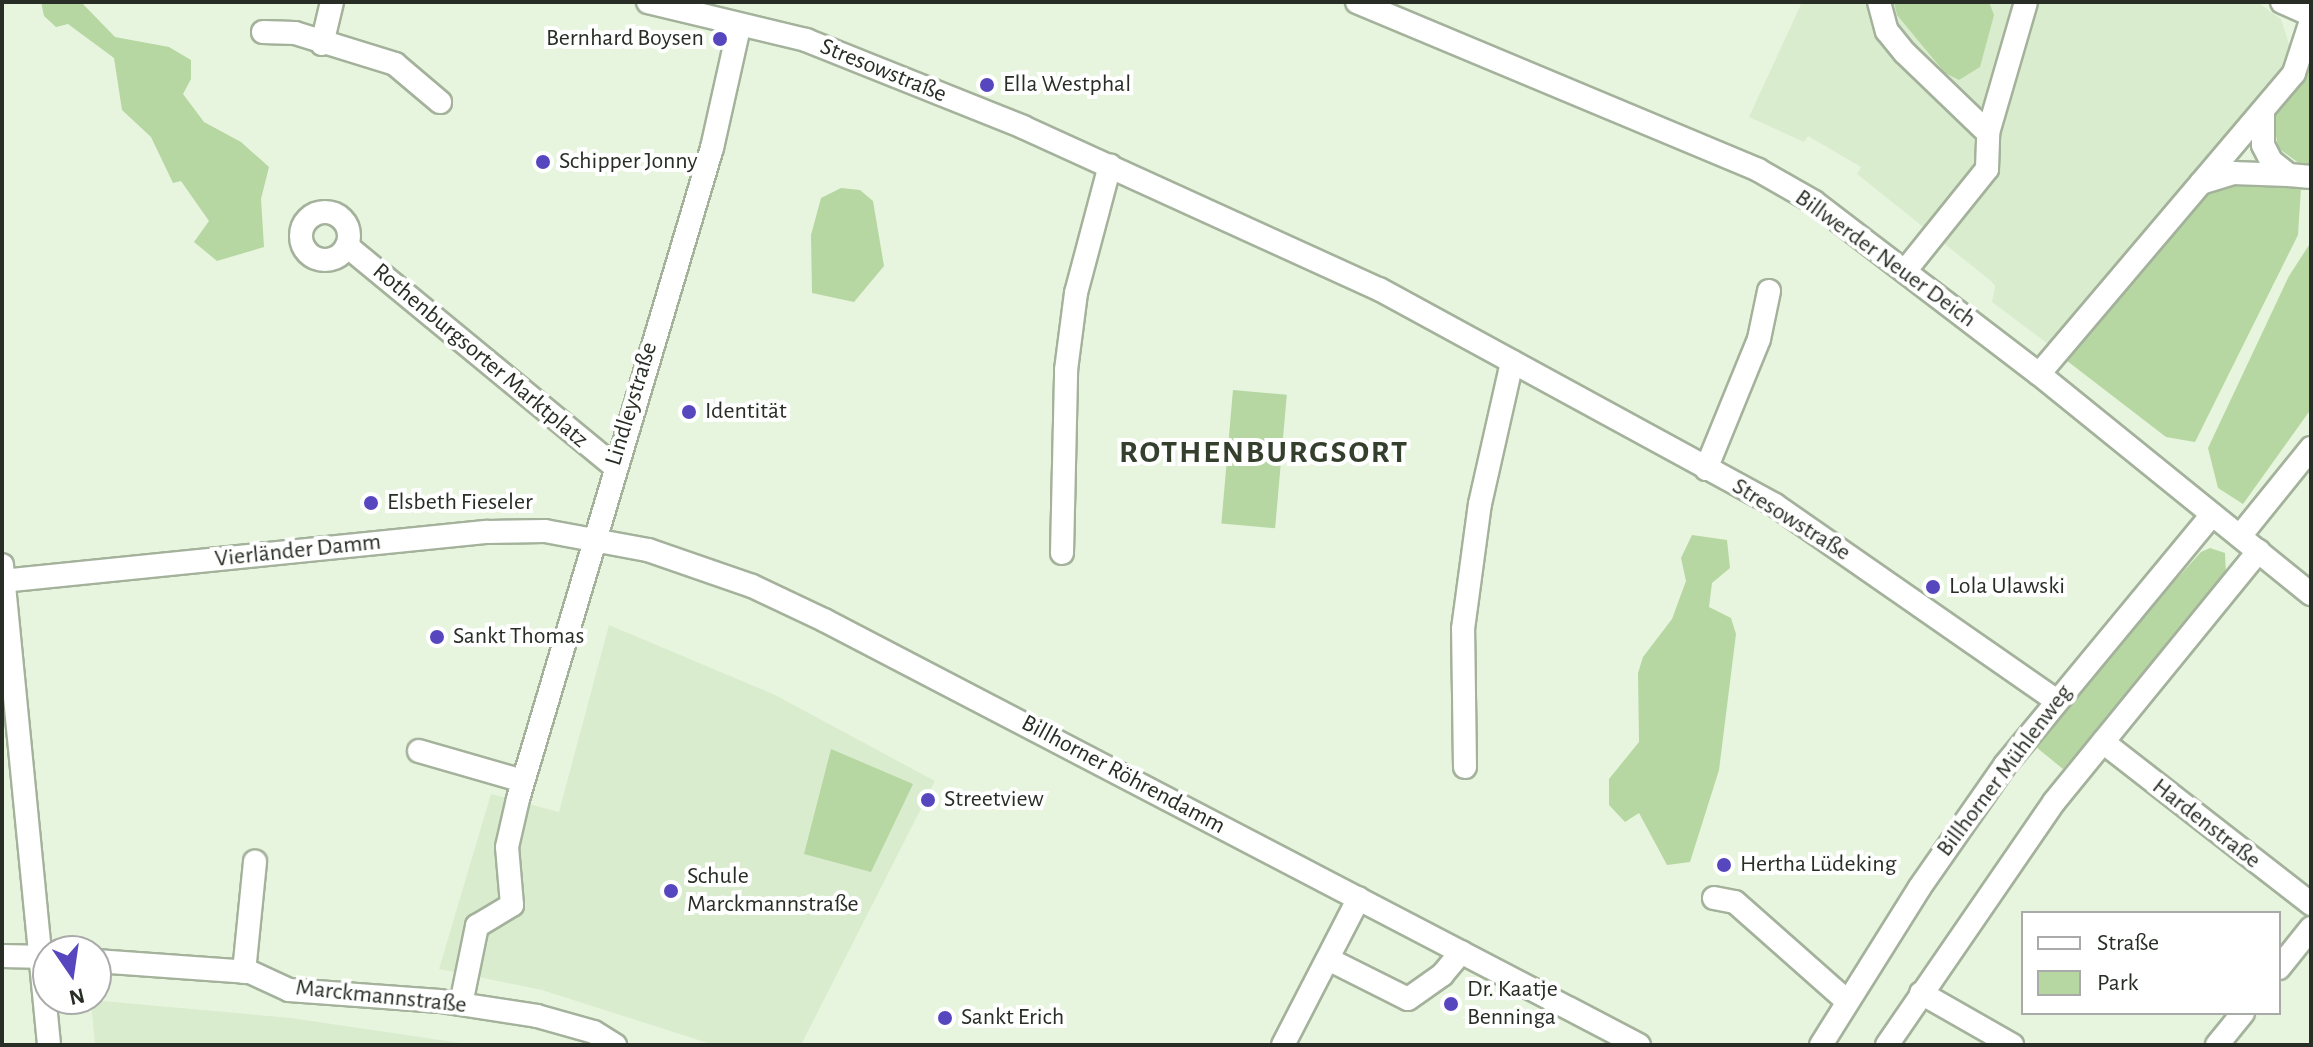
<!DOCTYPE html>
<html>
<head>
<meta charset="utf-8">
<style>
  body { margin:0 }
  #map { position:relative; width:2313px; height:1047px; overflow:hidden; background:#e7f5de; font-family:"Alegreya Sans",sans-serif }
  div>[style] { position:absolute }
  .built>* { inset:0; background:#d9ecce }
  .green>* { inset:0; background:#b6d7a2; transform-origin:0 0 }
  .roads { filter:drop-shadow(2px 0 #a4b29c) drop-shadow(-2px 0 #a4b29c) drop-shadow(0 2px #a4b29c) drop-shadow(0 -2px #a4b29c) }
  .minor>* { height:22px; margin:-11px; padding:0 11px; transform-origin:11px; border-radius:11px; background:#fff }
  .minor>.ring { margin:-11px; padding:0; box-sizing:content-box; background:none; border:22px solid #fff; border-radius:50% }
  .dots>* { width:22px; height:22px; translate:-50% -50%; box-sizing:border-box; border:4px solid #fff; border-radius:50% }
  span { translate:-50% -50%; white-space:nowrap; text-align:center; line-height:1.15; -webkit-text-stroke:8px #fff; paint-order:stroke }
  .poi-label { font-size:24px; color:#282d25 }
  .right { translate:-100% -50%; text-align:right }
  .left { translate:0 -50%; text-align:left }
  .street-label { font-size:24px; color:#282d25 }
  .district-label { font-size:32px; color:#343f2d; font-weight:700; letter-spacing:2px }
  .frame { position:absolute; inset:0; border:4px solid #282d25; pointer-events:none }
  .legend { position:absolute; left:2021px; top:911px; width:260px; height:104px; box-sizing:border-box; background:#fff; border:2px solid #a9aba8; margin:0; padding:10px 14px; list-style:none; font-size:24px; color:#282d25 }
  .legend li { display:flex; align-items:center; gap:16px; height:40px }
  .legend b { width:40px; border:2px solid #a9aba8 }
  .north { position:absolute; left:32px; top:935px; width:80px; height:80px; box-sizing:border-box; background:#fff; border:2px solid #a9aba8; border-radius:50%; rotate:167deg; font-size:22px; font-weight:700; line-height:32px; text-align:center; color:#282d25 }
  .north::after { content:''; display:block; margin:auto; width:28px; height:36px; background:#5747be; clip-path:polygon(50% 0,100% 100%,50% 72%,0 100%) }
</style>
</head>
<body>
<div id="map">
  <div class="built">
    <div style="clip-path:polygon(1802px 2px,2257px 2px,2281px 19px,2291px 50px,2288px 65px,2052px 347px,1992px 302px,1995px 286px,1991px 281px,1857px 174px,1861px 167px,1808px 136px,1804px 142px,1749px 117px)"></div>
    <div style="clip-path:polygon(609px 625px,775px 695px,935px 781px,801px 1045px,714px 1045px,542px 990px,439px 969px,491px 794px,559px 812px)"></div>
    <div style="clip-path:polygon(91px 1000px,291px 1018px,474px 1045px,95px 1045px)"></div>
  </div>
  <div class="green">
    <div style="clip-path:polygon(41px 2px,81px 2px,115px 37px,169px 47px,191px 60px,191px 79px,183px 94px,204px 122px,241px 142px,269px 167px,261px 199px,264px 247px,217px 261px,194px 242px,209px 221px,181px 181px,173px 183px,151px 137px,122px 110px,114px 58px,68px 24px,56px 27px,44px 16px)"></div>
    <div style="clip-path:polygon(1894px 2px,1989px 2px,1994px 15px,1980px 67px,1959px 80px,1945px 73px,1897px 15px)"></div>
    <div style="clip-path:polygon(2311px 58px,2311px 164px,2300px 164px,2278px 148px,2272px 111px,2303px 76px)"></div>
    <div style="clip-path:polygon(2234px 186px,2301px 188px,2298px 235px,2195px 442px,2166px 437px,2062px 357px,2203px 196px)"></div>
    <div style="clip-path:polygon(841px 188px,860px 190px,873px 201px,884px 266px,854px 302px,812px 293px,811px 235px,821px 198px)"></div>
    <div style="clip-path:polygon(2311px 242px,2311px 409px,2243px 504px,2218px 488px,2208px 448px,2289px 276px)"></div>
    <div style="left:1233px;top:390px;width:54px;height:134px;rotate:5deg"></div>
    <div style="clip-path:polygon(1692px 535px,1727px 540px,1730px 568px,1712px 583px,1709px 607px,1731px 618px,1736px 634px,1719px 770px,1690px 862px,1667px 865px,1639px 813px,1625px 822px,1609px 805px,1609px 779px,1639px 742px,1638px 673px,1643px 657px,1672px 619px,1686px 581px,1681px 558px)"></div>
    <div style="clip-path:polygon(2210px 548px,2225px 553px,2226px 576px,2063px 769px,2036px 747px,2161px 596px,2201px 552px)"></div>
    <div style="clip-path:polygon(831px 749px,913px 784px,871px 872px,804px 854px)"></div>
  </div>
  <div class="roads">
    <div class="minor">
      <div style="left:648px;top:2px;width:163px;rotate:13.5deg"></div>
      <div style="left:806px;top:40px;width:234px;rotate:21.8deg"></div>
      <div style="left:1023px;top:127px;width:391px;rotate:24.5deg"></div>
      <div style="left:1379px;top:289px;width:451px;rotate:28.6deg"></div>
      <div style="left:1775px;top:505px;width:342px;rotate:34.8deg"></div>
      <div style="left:1357px;top:2px;width:435px;rotate:22.7deg"></div>
      <div style="left:1758px;top:170px;width:64px;rotate:29.7deg"></div>
      <div style="left:1814px;top:202px;width:283px;rotate:37.4deg"></div>
      <div style="left:2039px;top:374px;width:350px;rotate:39deg"></div>
      <div style="left:1879px;top:2px;width:30px;rotate:75deg"></div>
      <div style="left:1887px;top:31px;width:28px;rotate:51deg"></div>
      <div style="left:1905px;top:53px;width:115px;rotate:43.9deg"></div>
      <div style="left:2282px;top:2px;width:32px;rotate:24deg"></div>
      <div style="left:263px;top:32px;width:32px;rotate:2deg"></div>
      <div style="left:295px;top:33px;width:105px;rotate:17.2deg"></div>
      <div style="left:395px;top:64px;width:59px;rotate:40.2deg"></div>
      <div style="left:322px;top:44px;width:43px;rotate:-76.6deg"></div>
      <div style="left:2263px;top:111px;width:34px;rotate:90deg"></div>
      <div style="left:2263px;top:145px;width:18px;rotate:63deg"></div>
      <div style="left:2271px;top:161px;width:23px;rotate:38deg"></div>
      <div style="left:2289px;top:175px;width:22px;rotate:5deg"></div>
      <div style="left:2201px;top:183px;width:34px;rotate:-17deg"></div>
      <div style="left:2233px;top:173px;width:55px;rotate:2.1deg"></div>
      <div class="ring" style="left:301px;top:212px;width:26px;height:26px"></div>
      <div style="left:347px;top:246px;width:346px;rotate:39.5deg"></div>
      <div style="left:1905px;top:271px;width:131px;rotate:-51.2deg"></div>
      <div style="left:1987px;top:169px;width:36px;rotate:-88deg"></div>
      <div style="left:1988px;top:133px;width:136px;rotate:-73.8deg"></div>
      <div style="left:2039px;top:374px;width:394px;rotate:-49.7deg"></div>
      <div style="left:2294px;top:73px;width:55px;rotate:-71.9deg"></div>
      <div style="left:1706px;top:469px;width:140px;rotate:-67.8deg"></div>
      <div style="left:1759px;top:339px;width:49px;rotate:-78.2deg"></div>
      <div style="left:2240px;top:536px;width:113px;rotate:-51.1deg"></div>
      <div style="left:1062px;top:553px;width:183px;rotate:-88.7deg"></div>
      <div style="left:1066px;top:370px;width:78px;rotate:-82.6deg"></div>
      <div style="left:1076px;top:293px;width:132px;rotate:-75.1deg"></div>
      <div style="left:2px;top:565px;width:482px;rotate:84.4deg"></div>
      <div style="left:2px;top:581px;width:488px;rotate:-5.8deg"></div>
      <div style="left:488px;top:532px;width:57px;rotate:-1deg"></div>
      <div style="left:545px;top:531px;width:105px;rotate:10.5deg"></div>
      <div style="left:648px;top:550px;width:110px;rotate:19.1deg"></div>
      <div style="left:752px;top:586px;width:80px;rotate:25.3deg"></div>
      <div style="left:824px;top:620px;width:919px;rotate:27.54deg"></div>
      <div style="left:2103px;top:742px;width:264px;rotate:37.9deg"></div>
      <div style="left:419px;top:751px;width:108px;rotate:16.1deg"></div>
      <div style="left:1465px;top:767px;width:138px;rotate:-90.8deg"></div>
      <div style="left:1463px;top:629px;width:126px;rotate:-82.3deg"></div>
      <div style="left:1480px;top:504px;width:146px;rotate:-77.3deg"></div>
      <div style="left:1714px;top:898px;width:21px;rotate:11deg"></div>
      <div style="left:1735px;top:902px;width:149px;rotate:41.5deg"></div>
      <div style="left:2px;top:956px;width:46px;rotate:1.2deg"></div>
      <div style="left:1328px;top:959px;width:89px;rotate:26.6deg"></div>
      <div style="left:1408px;top:999px;width:42px;rotate:-35.2deg"></div>
      <div style="left:1442px;top:975px;width:30px;rotate:-50deg"></div>
      <div style="left:96px;top:961px;width:154px;rotate:4.1deg"></div>
      <div style="left:250px;top:972px;width:43px;rotate:24.8deg"></div>
      <div style="left:289px;top:990px;width:151px;rotate:4.2deg"></div>
      <div style="left:440px;top:1001px;width:98px;rotate:8.8deg"></div>
      <div style="left:537px;top:1016px;width:59px;rotate:15.7deg"></div>
      <div style="left:594px;top:1032px;width:25px;rotate:32deg"></div>
      <div style="left:2279px;top:968px;width:51px;rotate:-51.3deg"></div>
      <div style="left:244px;top:972px;width:111px;rotate:-84.3deg"></div>
      <div style="left:1921px;top:993px;width:105px;rotate:29.7deg"></div>
      <div style="left:461px;top:1004px;width:80px;rotate:-78.4deg"></div>
      <div style="left:477px;top:926px;width:41px;rotate:-31deg"></div>
      <div style="left:512px;top:905px;width:58px;rotate:-94.9deg"></div>
      <div style="left:507px;top:847px;width:49px;rotate:-77.1deg"></div>
      <div style="left:518px;top:799px;width:679px;rotate:-73.41deg"></div>
      <div style="left:712px;top:148px;width:124px;rotate:-77.4deg"></div>
      <div style="left:1283px;top:1045px;width:165px;rotate:-62.7deg"></div>
      <div style="left:1821px;top:1045px;width:186px;rotate:-57.9deg"></div>
      <div style="left:1920px;top:887px;width:149px;rotate:-55.1deg"></div>
      <div style="left:2005px;top:765px;width:325px;rotate:-50.4deg"></div>
      <div style="left:1887px;top:1045px;width:295px;rotate:-55.5deg"></div>
      <div style="left:2054px;top:802px;width:324px;rotate:-50.8deg"></div>
      <div style="left:2217px;top:1045px;width:41px;rotate:-50.9deg"></div>
    </div>
  </div>
  <div class="dots">
    <div style="left:720px;top:39px;background:#5747be"></div>
    <div style="left:987px;top:85px;background:#5747be"></div>
    <div style="left:543px;top:162px;background:#5747be"></div>
    <div style="left:689px;top:412px;background:#5747be"></div>
    <div style="left:371px;top:503px;background:#5747be"></div>
    <div style="left:1933px;top:587px;background:#5747be"></div>
    <div style="left:437px;top:637px;background:#5747be"></div>
    <div style="left:928px;top:800px;background:#5747be"></div>
    <div style="left:1724px;top:865px;background:#5747be"></div>
    <div style="left:671px;top:891px;background:#5747be"></div>
    <div style="left:1451px;top:1004px;background:#5747be"></div>
    <div style="left:945px;top:1018px;background:#5747be"></div>
  </div>
  <div class="poi-label">
    <span class="right" style="left:704px;top:39px">Bernhard Boysen</span>
    <span class="left" style="left:1003px;top:85px">Ella Westphal</span>
    <span class="left" style="left:559px;top:162px">Schipper Jonny</span>
    <span class="left" style="left:705px;top:412px">Identität</span>
    <span class="left" style="left:387px;top:503px">Elsbeth Fieseler</span>
    <span class="left" style="left:1949px;top:587px">Lola Ulawski</span>
    <span class="left" style="left:453px;top:637px">Sankt Thomas</span>
    <span class="left" style="left:944px;top:800px">Streetview</span>
    <span class="left" style="left:1740px;top:865px">Hertha Lüdeking</span>
    <span class="left" style="left:687px;top:891px">Schule<br>Marckmannstraße</span>
    <span class="left" style="left:1467px;top:1004px">Dr. Kaatje<br>Benninga</span>
    <span class="left" style="left:961px;top:1018px">Sankt Erich</span>
  </div>
  <div class="street-label">
    <span style="left:883px;top:71px;rotate:22deg">Stresowstraße</span>
    <span style="left:1885px;top:259px;rotate:36deg">Billwerder Neuer Deich</span>
    <span style="left:480px;top:356px;rotate:40deg">Rothenburgsorter Marktplatz</span>
    <span style="left:632px;top:404px;rotate:-73deg">Lindleystraße</span>
    <span style="left:1791px;top:520px;rotate:32deg">Stresowstraße</span>
    <span style="left:298px;top:551px;rotate:-6deg">Vierländer Damm</span>
    <span style="left:2005px;top:771px;rotate:-53deg">Billhorner Mühlenweg</span>
    <span style="left:1123px;top:775px;rotate:28deg">Billhorner Röhrendamm</span>
    <span style="left:2206px;top:824px;rotate:38deg">Hardenstraße</span>
    <span style="left:381px;top:997px;rotate:6deg">Marckmannstraße</span>
  </div>
  <div class="district-label">
    <span style="left:1264px;top:452px">ROTHENBURGSORT</span>
  </div>
  <div class="frame"></div>
  <ul class="legend">
  <li><b style="height:10px;background:#fff"></b>Straße</li>
  <li><b style="height:22px;background:#b6d7a2"></b>Park</li>
  </ul>
  <div class="north">N</div>
</div>
</body>
</html>
